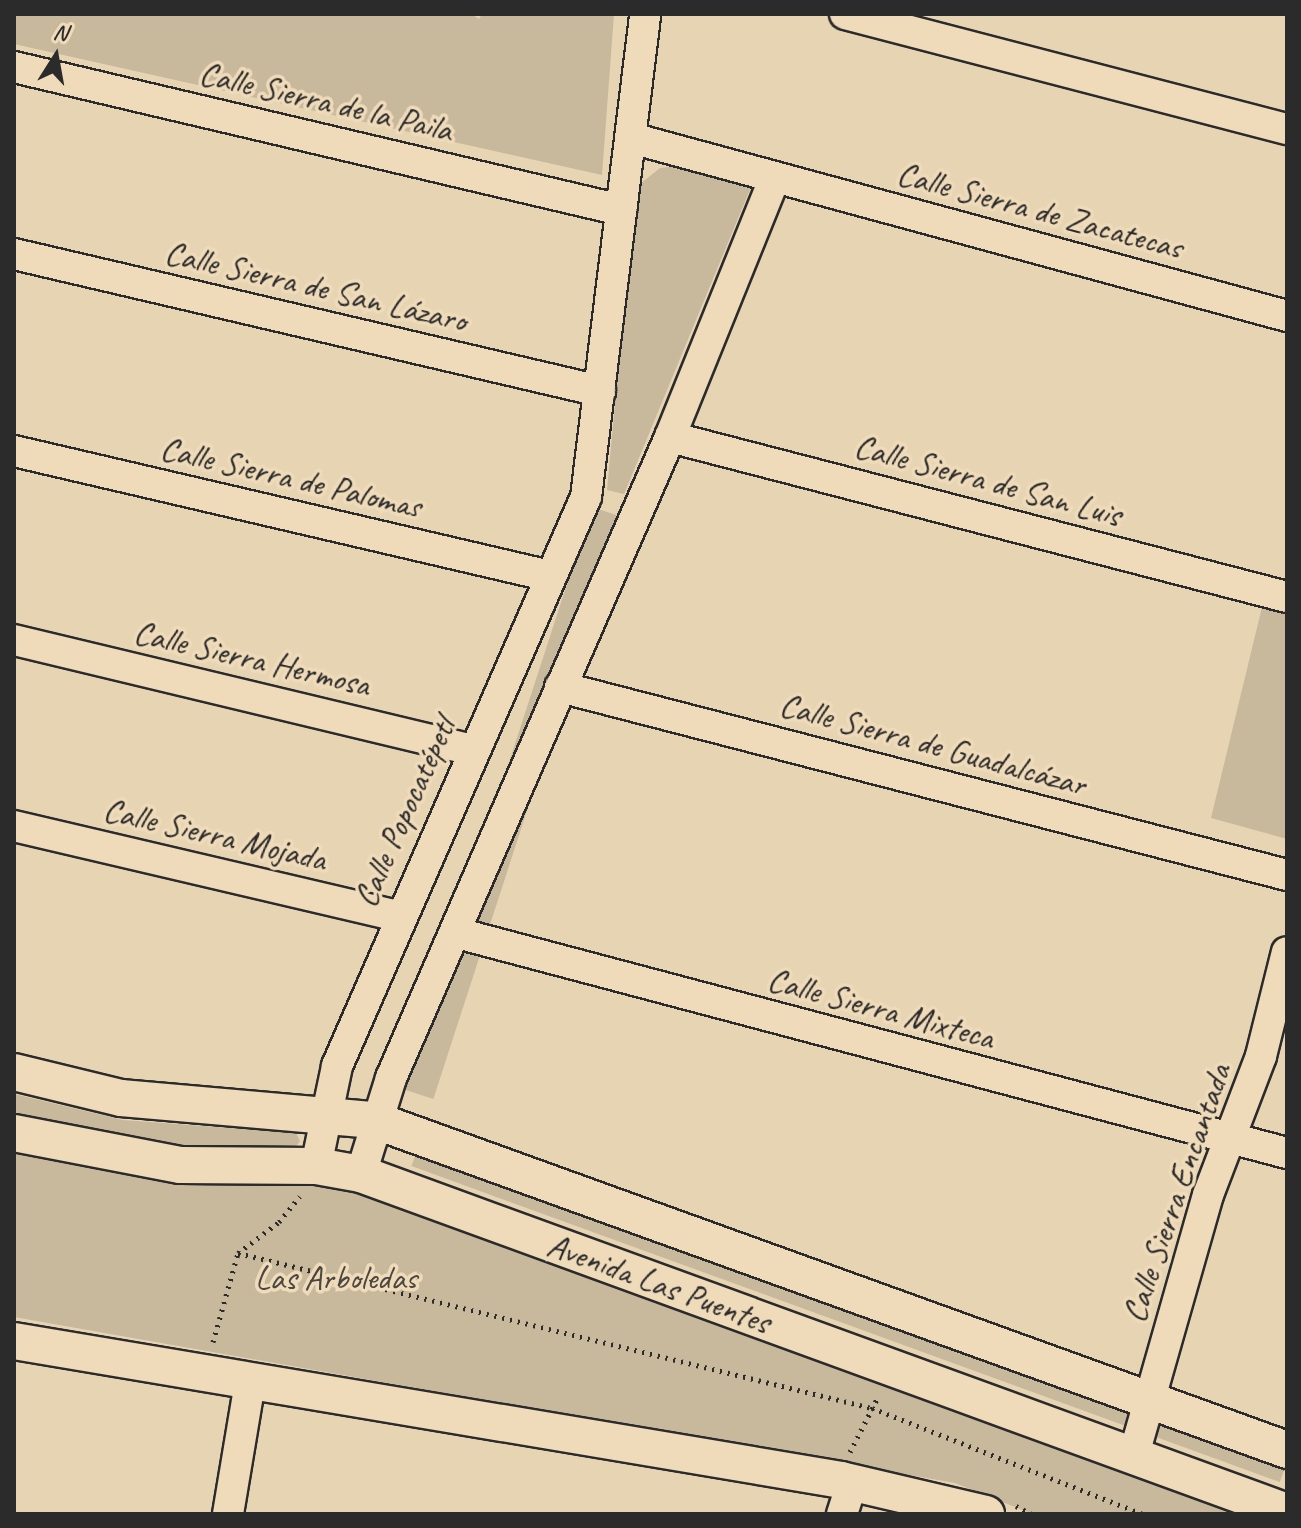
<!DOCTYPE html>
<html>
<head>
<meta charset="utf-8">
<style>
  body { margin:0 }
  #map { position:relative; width:1301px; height:1528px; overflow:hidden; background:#e7d4b3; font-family:Caveat,sans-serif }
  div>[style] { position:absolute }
  .green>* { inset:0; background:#c8b89c; transform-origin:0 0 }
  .path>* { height:5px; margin-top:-2.5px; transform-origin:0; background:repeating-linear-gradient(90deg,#2b2b2b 0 2px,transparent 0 8px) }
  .roads { filter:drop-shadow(2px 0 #2b2b2b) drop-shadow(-2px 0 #2b2b2b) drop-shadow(0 2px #2b2b2b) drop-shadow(0 -2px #2b2b2b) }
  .minor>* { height:30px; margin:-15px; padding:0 15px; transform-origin:15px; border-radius:15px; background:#efdbb9 }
  .tertiary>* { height:36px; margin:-18px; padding:0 18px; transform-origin:18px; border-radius:18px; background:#efdbb9 }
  span { translate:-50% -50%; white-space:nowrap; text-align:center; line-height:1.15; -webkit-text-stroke:7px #efdbb9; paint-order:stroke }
  .street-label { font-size:34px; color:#2b2b2b }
  .park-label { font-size:34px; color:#4a4742 }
  .frame { position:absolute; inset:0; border:16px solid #2b2b2b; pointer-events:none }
  .north { position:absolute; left:16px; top:16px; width:80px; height:80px; -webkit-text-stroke:6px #efdbb9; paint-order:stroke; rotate:11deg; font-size:22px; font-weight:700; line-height:32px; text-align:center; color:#2b2b2b }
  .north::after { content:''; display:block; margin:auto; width:28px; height:36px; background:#2b2b2b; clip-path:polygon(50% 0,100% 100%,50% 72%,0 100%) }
</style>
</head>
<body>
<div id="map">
  <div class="green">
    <div style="clip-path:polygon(14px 14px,471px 14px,479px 19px,482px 14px,614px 14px,602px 175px,14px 44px)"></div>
    <div style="clip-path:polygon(706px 163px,751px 187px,624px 494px,607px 490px,635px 188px,660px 168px)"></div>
    <div style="left:592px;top:507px;width:32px;height:612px;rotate:18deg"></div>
    <div style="clip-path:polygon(1262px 607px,1287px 614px,1287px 839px,1211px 818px)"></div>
    <div style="clip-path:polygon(14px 1094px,123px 1120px,296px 1133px,300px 1141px,294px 1149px,206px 1154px,14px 1120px)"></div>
    <div style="clip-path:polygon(14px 1143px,365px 1188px,1252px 1514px,1032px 1514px,955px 1483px,14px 1317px)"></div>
    <div style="left:417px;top:1151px;width:924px;height:16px;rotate:20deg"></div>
  </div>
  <div class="path">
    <div style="left:238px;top:1253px;width:653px;rotate:13.74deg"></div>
    <div style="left:872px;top:1408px;width:291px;rotate:21.4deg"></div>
    <div style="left:213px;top:1342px;width:92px;rotate:-74.3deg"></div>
    <div style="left:238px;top:1253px;width:51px;rotate:-37.1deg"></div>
    <div style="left:279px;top:1222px;width:33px;rotate:-51deg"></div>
    <div style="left:850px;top:1452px;width:62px;rotate:-63deg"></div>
    <div style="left:1016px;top:1506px;width:18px;rotate:27deg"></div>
  </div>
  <div class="roads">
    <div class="minor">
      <div style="left:845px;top:14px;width:457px;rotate:14.6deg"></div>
      <div style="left:14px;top:67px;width:624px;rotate:13.26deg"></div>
      <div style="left:631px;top:138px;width:680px;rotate:15.18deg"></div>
      <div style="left:14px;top:254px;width:602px;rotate:13.16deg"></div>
      <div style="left:670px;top:437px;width:637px;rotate:14.54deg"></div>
      <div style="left:14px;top:451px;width:550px;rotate:13.13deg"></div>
      <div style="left:14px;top:640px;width:472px;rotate:13.5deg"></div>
      <div style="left:560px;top:687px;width:751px;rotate:14.5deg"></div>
      <div style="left:14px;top:826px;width:395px;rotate:13.2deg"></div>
      <div style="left:457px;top:933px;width:859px;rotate:14.85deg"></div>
      <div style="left:316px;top:1166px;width:102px;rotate:-78.1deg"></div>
      <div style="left:337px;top:1066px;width:621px;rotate:-66.37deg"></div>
      <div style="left:586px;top:497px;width:487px;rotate:-83deg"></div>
      <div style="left:361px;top:1174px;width:101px;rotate:-72.6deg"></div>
      <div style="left:391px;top:1078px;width:699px;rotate:-66.48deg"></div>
      <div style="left:670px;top:437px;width:278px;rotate:-68deg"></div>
      <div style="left:1133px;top:1458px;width:273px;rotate:-74.1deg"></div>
      <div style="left:1208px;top:1195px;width:149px;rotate:-69.1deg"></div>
      <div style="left:1261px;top:1056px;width:107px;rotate:-76deg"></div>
      <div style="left:228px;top:1514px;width:134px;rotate:-80.5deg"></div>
      <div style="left:842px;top:1514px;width:33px;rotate:-72deg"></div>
    </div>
    <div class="tertiary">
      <div style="left:14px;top:1072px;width:110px;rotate:13.7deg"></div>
      <div style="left:121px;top:1098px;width:254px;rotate:5deg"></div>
      <div style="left:374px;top:1120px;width:971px;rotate:19.87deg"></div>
      <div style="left:14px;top:1133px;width:169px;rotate:10.9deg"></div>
      <div style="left:180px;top:1165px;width:136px;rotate:0.4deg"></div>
      <div style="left:316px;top:1166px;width:46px;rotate:10.1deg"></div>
      <div style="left:361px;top:1174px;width:986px;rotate:20.05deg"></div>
      <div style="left:14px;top:1341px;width:839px;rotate:9.54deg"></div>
      <div style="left:841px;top:1480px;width:149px;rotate:13.2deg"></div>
    </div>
  </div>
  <div class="street-label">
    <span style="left:326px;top:101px;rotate:13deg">Calle Sierra de la Paila</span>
    <span style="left:1040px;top:210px;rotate:15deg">Calle Sierra de Zacatecas</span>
    <span style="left:316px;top:286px;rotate:13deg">Calle Sierra de San Lázaro</span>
    <span style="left:291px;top:477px;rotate:13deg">Calle Sierra de Palomas</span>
    <span style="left:988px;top:480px;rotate:15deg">Calle Sierra de San Luis</span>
    <span style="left:252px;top:658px;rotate:13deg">Calle Sierra Hermosa</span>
    <span style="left:933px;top:744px;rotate:15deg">Calle Sierra de Guadalcázar</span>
    <span style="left:404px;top:812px;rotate:-66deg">Calle Popocatépetl</span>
    <span style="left:215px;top:834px;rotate:13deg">Calle Sierra Mojada</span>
    <span style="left:881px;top:1008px;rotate:15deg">Calle Sierra Mixteca</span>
    <span style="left:1176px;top:1193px;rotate:-71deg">Calle Sierra Encantada</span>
    <span style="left:659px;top:1283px;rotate:20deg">Avenida Las Puentes</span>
  </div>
  <div class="park-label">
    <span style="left:336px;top:1278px">Las Arboledas</span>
  </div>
  <div class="frame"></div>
  <div class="north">N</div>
</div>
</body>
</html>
